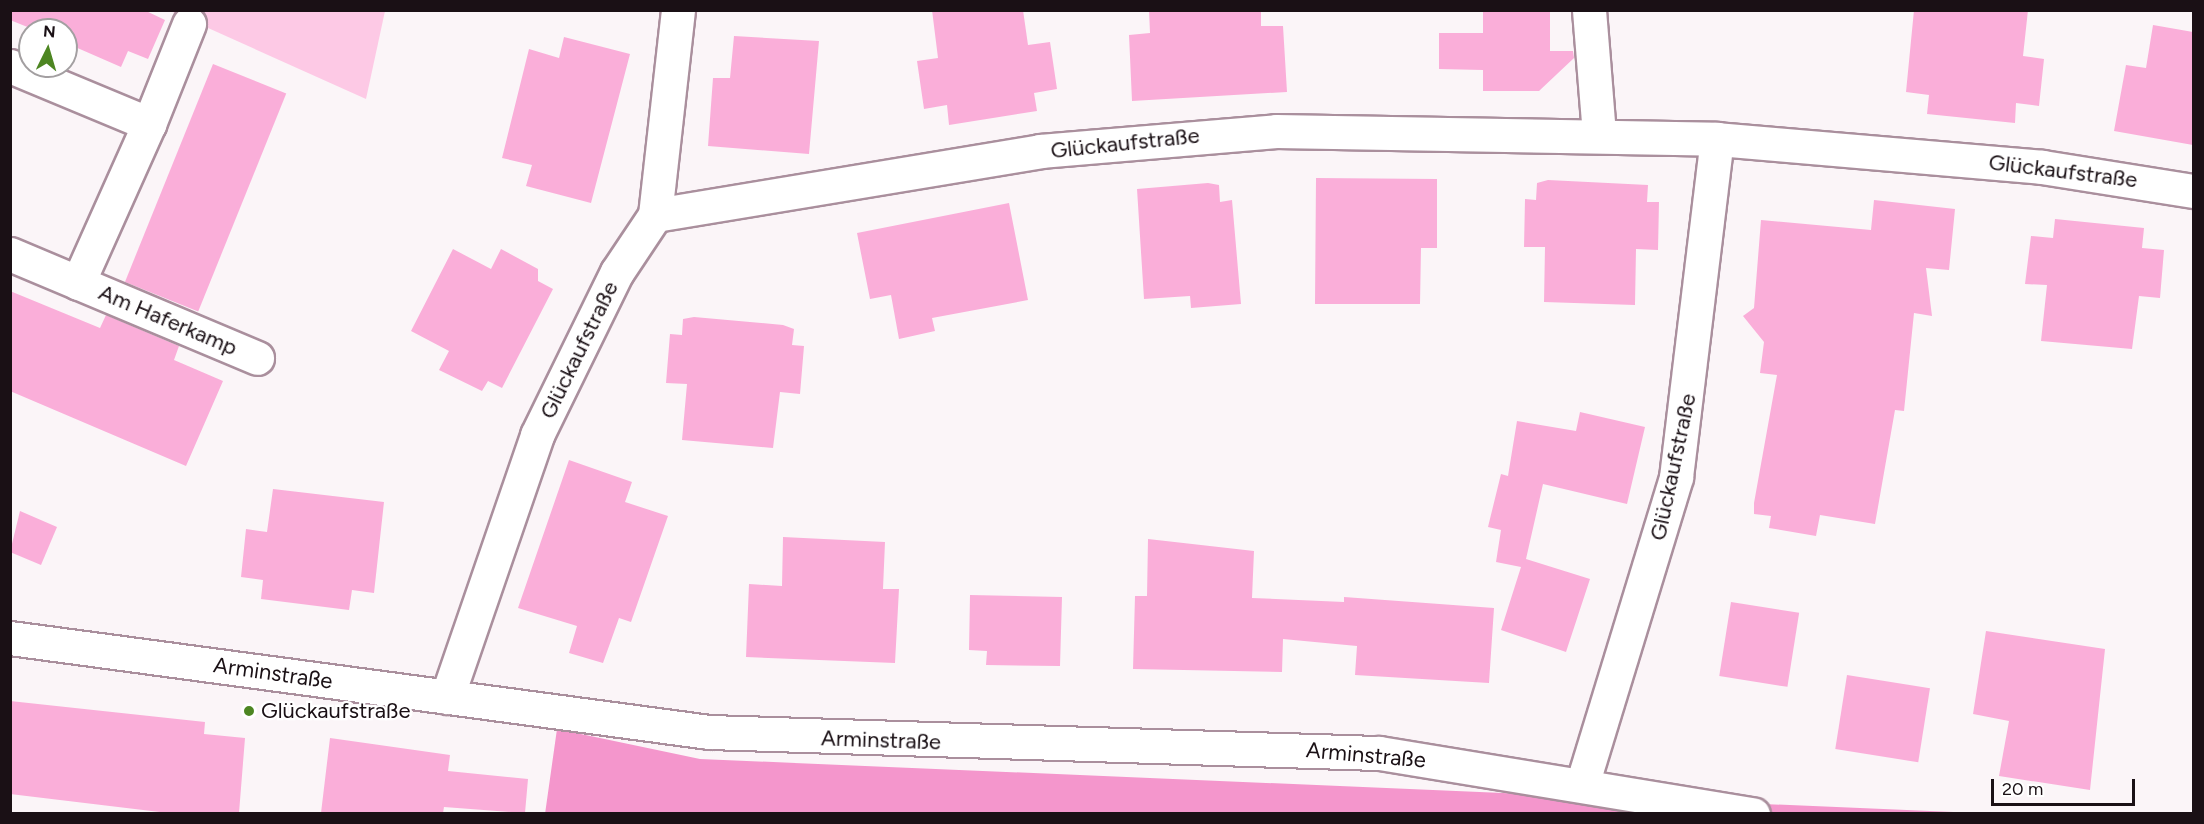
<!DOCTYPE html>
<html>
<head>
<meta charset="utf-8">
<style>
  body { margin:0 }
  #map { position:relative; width:2204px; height:824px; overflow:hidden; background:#fbf5f8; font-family:Figtree,sans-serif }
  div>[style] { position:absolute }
  .green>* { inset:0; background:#fdc9e5 }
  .forest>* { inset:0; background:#f496cc }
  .building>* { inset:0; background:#faaed9; transform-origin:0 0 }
  .roads { filter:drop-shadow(2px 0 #aa8f9d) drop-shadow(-2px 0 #aa8f9d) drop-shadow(0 2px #aa8f9d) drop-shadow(0 -2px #aa8f9d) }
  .minor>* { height:33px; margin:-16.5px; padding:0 16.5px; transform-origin:16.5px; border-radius:16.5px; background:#fff }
  .dots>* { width:16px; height:16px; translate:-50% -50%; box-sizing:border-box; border:3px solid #fff; border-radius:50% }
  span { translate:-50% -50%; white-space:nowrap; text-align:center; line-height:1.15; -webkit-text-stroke:4.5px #fff; paint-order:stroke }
  .street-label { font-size:22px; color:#1a1015 }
  .poi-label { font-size:22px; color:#1a1015 }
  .left { translate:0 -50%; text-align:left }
  .frame { position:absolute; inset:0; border:12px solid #1a1015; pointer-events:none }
  .north { position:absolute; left:18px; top:18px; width:60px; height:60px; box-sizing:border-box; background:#fff; border:2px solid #a39fa1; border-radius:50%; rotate:5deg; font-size:16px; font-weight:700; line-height:24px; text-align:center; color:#1a1015 }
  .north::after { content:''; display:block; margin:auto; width:21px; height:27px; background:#4d8622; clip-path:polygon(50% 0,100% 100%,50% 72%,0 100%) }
  .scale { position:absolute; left:1991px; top:779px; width:144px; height:27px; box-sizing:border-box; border:3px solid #1a1015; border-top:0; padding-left:8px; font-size:18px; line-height:21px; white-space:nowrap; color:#1a1015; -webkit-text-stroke:4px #fff; paint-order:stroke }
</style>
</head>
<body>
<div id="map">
  <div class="green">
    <div style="clip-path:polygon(168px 10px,385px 11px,366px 99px)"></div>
  </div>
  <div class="forest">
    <div style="clip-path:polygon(557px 729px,700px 759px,1977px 813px,545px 814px)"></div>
  </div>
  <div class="building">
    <div style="clip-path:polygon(10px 10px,144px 10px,165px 20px,148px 59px,128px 51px,121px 67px,66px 43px,66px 30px,35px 30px,10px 20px)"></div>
    <div style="clip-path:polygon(932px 10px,1023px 10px,1028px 45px,1050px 42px,1057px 89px,1034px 93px,1037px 111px,949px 125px,947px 105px,924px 109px,917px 61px,938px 58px)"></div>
    <div style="clip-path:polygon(1149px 10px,1261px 10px,1261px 26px,1283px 26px,1287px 92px,1132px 101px,1129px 35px,1150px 33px)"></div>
    <div style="clip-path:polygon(1914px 10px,2028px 10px,2023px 56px,2044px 59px,2039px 106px,2016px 103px,2015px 123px,1927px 114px,1929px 95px,1906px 92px)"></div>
    <div style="clip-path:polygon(1483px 12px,1550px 12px,1550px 51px,1573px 51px,1574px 58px,1539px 91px,1483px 91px,1483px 70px,1439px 69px,1439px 33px,1483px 33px)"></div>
    <div style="clip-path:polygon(2153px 25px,2193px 32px,2193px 145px,2114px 131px,2126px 65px,2146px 68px)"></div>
    <div style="clip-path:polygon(734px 36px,819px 41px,809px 154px,708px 146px,713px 78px,730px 78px)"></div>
    <div style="clip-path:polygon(564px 37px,630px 54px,591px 203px,526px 186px,532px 165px,502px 158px,529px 49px,559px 58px)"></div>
    <div style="left:213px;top:64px;width:79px;height:235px;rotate:22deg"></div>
    <div style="clip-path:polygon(1316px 178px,1437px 179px,1437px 248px,1421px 248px,1420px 304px,1315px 304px)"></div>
    <div style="clip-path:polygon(1548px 180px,1648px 185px,1647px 202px,1659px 202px,1658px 250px,1636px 249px,1635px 305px,1544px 302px,1545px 247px,1524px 247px,1525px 199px,1536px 200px,1537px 183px)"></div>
    <div style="clip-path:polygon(1208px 183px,1219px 185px,1220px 202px,1232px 200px,1241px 304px,1191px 308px,1190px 296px,1144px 299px,1137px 189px)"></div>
    <div style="clip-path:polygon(1874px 200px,1955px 209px,1949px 270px,1926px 268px,1932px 316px,1914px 313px,1904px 411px,1895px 410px,1875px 524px,1820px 515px,1816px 536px,1769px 528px,1771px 516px,1754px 514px,1754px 503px,1777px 375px,1760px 373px,1764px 342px,1743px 316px,1754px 308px,1761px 220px,1871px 230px)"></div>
    <div style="clip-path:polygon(1009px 203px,1028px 300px,932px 318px,935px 331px,899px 339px,891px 295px,870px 299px,857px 233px)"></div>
    <div style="clip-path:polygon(2055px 219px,2144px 228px,2142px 248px,2164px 250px,2160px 298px,2139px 296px,2132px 349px,2041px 341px,2047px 285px,2025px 284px,2031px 236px,2053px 238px)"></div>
    <div style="clip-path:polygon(453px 249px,491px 269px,501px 249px,538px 269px,538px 281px,553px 289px,502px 388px,488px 381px,482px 391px,439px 370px,449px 351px,411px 331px)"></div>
    <div style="clip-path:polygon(10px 291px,100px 328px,106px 315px,179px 346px,174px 360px,223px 381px,186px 466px,10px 391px)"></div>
    <div style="clip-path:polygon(694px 317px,783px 325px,794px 329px,792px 345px,804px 346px,800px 394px,780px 392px,773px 448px,682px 440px,687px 384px,666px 383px,670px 334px,682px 335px,683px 319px)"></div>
    <div style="clip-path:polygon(1580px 412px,1645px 427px,1627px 504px,1543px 484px,1526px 559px,1590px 579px,1566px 652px,1501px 630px,1521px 567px,1496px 562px,1501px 530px,1488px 527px,1501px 474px,1508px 476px,1517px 421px,1576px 431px)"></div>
    <div style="clip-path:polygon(569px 460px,632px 482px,625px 502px,668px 516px,631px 622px,619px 618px,603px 663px,569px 653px,577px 626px,518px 608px)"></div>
    <div style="clip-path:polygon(273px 489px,384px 502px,374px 593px,352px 590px,349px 610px,261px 599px,263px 580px,241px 577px,246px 529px,267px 532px)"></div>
    <div style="clip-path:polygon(20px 511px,57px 527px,41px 565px,10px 552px)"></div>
    <div style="clip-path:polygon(783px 537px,885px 542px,883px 589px,899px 589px,895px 663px,746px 657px,749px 584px,782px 586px)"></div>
    <div style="clip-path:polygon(1148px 539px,1254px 551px,1252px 598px,1344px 602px,1344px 597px,1494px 608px,1489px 683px,1355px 675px,1357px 646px,1283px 639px,1282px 672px,1133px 669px,1135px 596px,1147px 596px)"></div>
    <div style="clip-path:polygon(970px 595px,1062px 597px,1060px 666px,986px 665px,987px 651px,969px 650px)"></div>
    <div style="left:1731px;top:602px;width:69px;height:75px;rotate:9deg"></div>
    <div style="clip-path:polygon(1986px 631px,2105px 649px,2090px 790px,1999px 776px,2009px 721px,1973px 714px)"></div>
    <div style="left:1847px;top:675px;width:84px;height:75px;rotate:9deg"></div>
    <div style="clip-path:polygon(10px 701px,205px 722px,204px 734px,245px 738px,239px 813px,168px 813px,10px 794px)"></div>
    <div style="clip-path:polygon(330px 738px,450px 755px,448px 771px,528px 779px,525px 813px,444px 807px,443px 813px,321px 813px)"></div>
  </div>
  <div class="roads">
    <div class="minor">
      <div style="left:1589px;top:10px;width:125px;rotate:85.4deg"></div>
      <div style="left:10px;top:66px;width:151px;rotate:22.6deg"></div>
      <div style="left:149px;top:124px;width:174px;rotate:114.1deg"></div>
      <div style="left:149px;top:124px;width:108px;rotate:-68.2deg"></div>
      <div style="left:655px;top:215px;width:390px;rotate:-9.4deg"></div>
      <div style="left:1040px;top:151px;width:237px;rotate:-4.8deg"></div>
      <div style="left:1276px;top:131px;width:441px;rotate:1deg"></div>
      <div style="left:1717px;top:139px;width:326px;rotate:4.9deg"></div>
      <div style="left:2042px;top:167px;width:154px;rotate:9deg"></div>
      <div style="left:10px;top:254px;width:268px;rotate:22.8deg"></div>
      <div style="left:10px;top:638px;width:705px;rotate:7.66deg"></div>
      <div style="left:709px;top:732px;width:670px;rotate:1.8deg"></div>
      <div style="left:1379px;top:753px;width:379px;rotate:9.3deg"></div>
      <div style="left:447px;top:697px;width:277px;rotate:-71deg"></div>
      <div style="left:537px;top:435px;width:182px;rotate:-63.9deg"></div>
      <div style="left:617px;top:272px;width:69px;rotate:-56.3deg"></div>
      <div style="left:655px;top:215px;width:206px;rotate:-83.6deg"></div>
      <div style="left:1582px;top:785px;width:322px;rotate:-73deg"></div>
      <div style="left:1676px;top:477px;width:340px;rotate:-83.1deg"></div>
    </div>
  </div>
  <div class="dots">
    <div style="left:249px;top:711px;background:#4d8622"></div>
  </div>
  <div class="street-label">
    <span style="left:1125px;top:143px;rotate:-6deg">Glückaufstraße</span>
    <span style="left:2063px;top:171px;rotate:7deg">Glückaufstraße</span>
    <span style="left:168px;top:320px;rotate:23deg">Am Haferkamp</span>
    <span style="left:579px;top:350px;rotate:-64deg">Glückaufstraße</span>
    <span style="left:1673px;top:467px;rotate:-78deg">Glückaufstraße</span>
    <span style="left:273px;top:673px;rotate:8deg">Arminstraße</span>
    <span style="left:881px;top:740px;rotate:2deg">Arminstraße</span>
    <span style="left:1366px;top:755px;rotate:5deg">Arminstraße</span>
  </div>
  <div class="poi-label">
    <span class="left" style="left:261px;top:711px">Glückaufstraße</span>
  </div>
  <div class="frame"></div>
  <div class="north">N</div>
  <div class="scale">20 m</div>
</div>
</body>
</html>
